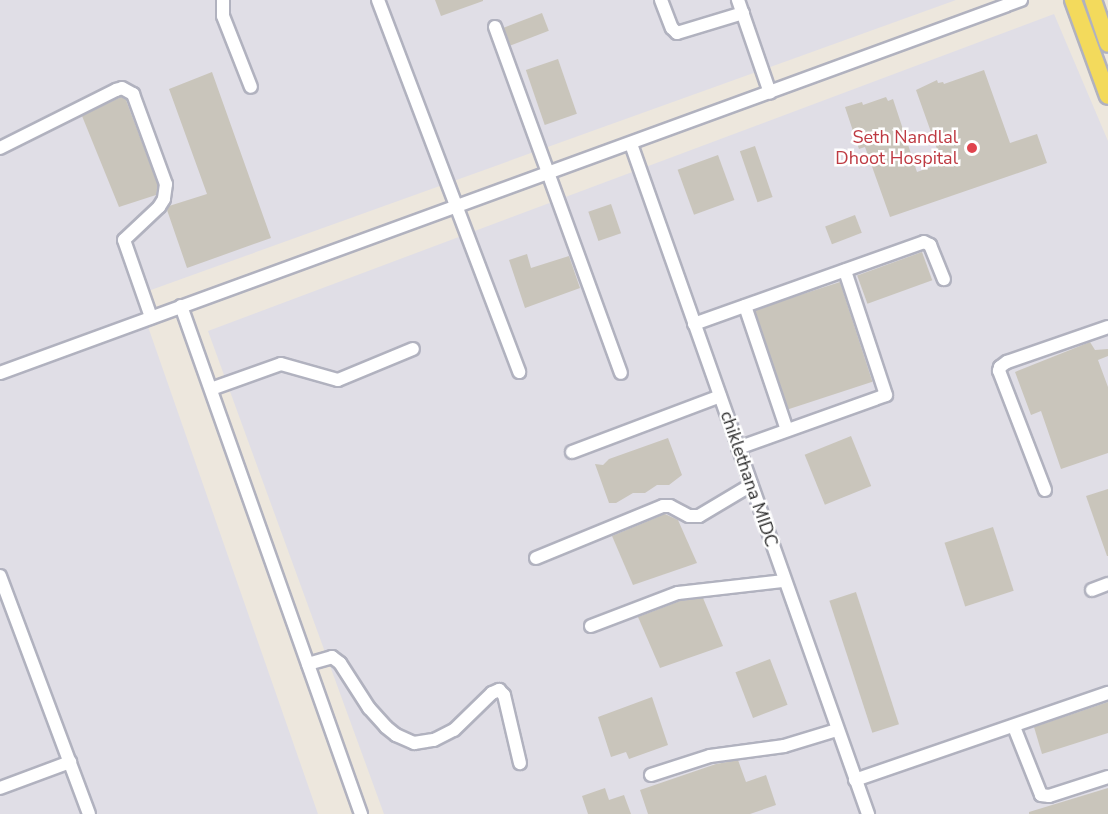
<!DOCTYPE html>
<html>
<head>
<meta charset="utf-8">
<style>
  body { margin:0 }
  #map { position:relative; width:1108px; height:814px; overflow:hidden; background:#ede7dd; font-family:"Nunito Sans",sans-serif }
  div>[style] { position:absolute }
  .industrial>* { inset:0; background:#e0dee6 }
  .building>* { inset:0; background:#c9c5bb; transform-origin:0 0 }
  .roads { filter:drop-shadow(2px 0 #b1b2bf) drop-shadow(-2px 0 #b1b2bf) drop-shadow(0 2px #b1b2bf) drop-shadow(0 -2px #b1b2bf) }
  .minor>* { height:12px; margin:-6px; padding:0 6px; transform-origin:6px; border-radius:6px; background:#fff }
  .major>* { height:16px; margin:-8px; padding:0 8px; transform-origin:8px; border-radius:8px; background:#f3da5c }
  .dots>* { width:16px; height:16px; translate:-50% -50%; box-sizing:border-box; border:3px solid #fff; border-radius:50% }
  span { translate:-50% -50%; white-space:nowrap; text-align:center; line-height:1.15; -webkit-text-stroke:5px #fff; paint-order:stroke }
  .health-label { font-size:18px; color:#be3a42 }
  .right { translate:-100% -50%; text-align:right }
  .street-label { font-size:18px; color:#2b2b2b }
</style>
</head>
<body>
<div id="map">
  <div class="industrial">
    <div style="clip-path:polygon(0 0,956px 0,137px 295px,318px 814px,0 814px)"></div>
    <div style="clip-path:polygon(1054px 14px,1108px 141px,1108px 814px,384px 814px,208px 331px)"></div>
  </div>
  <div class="building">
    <div style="clip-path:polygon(435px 0,483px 0,483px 1px,441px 16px)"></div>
    <div style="left:542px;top:13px;width:19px;height:41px;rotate:69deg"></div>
    <div style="left:558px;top:59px;width:58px;height:34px;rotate:71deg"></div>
    <div style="clip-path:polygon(984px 70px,1010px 143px,1037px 134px,1047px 163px,890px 217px,865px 147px,859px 149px,845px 107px,862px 102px,863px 105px,886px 97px,888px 101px,893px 99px,917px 172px,942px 163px,916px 90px,937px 80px,938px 83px,943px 82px,944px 84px)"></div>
    <div style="clip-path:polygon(212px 72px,271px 238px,187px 268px,167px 210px,169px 206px,207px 194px,169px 89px)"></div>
    <div style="clip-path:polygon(121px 97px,126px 100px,158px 185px,156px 195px,119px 207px,82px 116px)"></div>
    <div style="left:755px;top:146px;width:54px;height:16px;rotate:71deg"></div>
    <div style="left:718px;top:155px;width:48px;height:43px;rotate:70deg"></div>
    <div style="left:611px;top:204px;width:31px;height:24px;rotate:71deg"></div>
    <div style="left:855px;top:215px;width:19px;height:32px;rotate:69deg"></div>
    <div style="left:922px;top:252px;width:30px;height:69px;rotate:70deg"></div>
    <div style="clip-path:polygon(527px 254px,531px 268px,569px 256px,580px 288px,525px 308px,509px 260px)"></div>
    <div style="left:840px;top:282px;width:105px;height:90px;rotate:72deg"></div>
    <div style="clip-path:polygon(1090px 342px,1095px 350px,1108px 349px,1108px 356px,1098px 360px,1108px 387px,1108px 453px,1061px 469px,1041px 411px,1031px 415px,1015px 372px)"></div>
    <div style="left:851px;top:436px;width:54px;height:50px;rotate:68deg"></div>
    <div style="clip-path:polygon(668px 438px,682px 475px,669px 485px,657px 485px,645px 493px,633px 493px,616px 503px,609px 503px,595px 464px,603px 465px,609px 459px)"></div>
    <div style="clip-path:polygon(1108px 489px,1108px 556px,1107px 556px,1086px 496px)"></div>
    <div style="clip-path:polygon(665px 514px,678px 520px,697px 563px,633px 585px,612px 536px)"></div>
    <div style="left:993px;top:527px;width:67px;height:51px;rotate:72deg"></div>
    <div style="left:856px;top:592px;width:139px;height:28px;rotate:72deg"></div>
    <div style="clip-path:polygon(703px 598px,723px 646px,660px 668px,638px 617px,680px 601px)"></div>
    <div style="left:770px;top:659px;width:49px;height:37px;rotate:69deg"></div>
    <div style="clip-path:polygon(652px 697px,668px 745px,629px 759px,626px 752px,611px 757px,598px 717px)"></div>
    <div style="clip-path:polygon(1108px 702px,1108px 733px,1042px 754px,1034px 727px)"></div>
    <div style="clip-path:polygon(738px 760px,746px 782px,766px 775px,776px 805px,750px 814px,648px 814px,640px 790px,716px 764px)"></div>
    <div style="clip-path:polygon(605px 788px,609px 800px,624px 795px,631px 814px,588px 814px,582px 796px)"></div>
    <div style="clip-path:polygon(1108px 788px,1108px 814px,1029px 814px,1029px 812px)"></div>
  </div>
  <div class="roads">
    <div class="minor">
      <div style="left:223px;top:0;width:16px;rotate:90deg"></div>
      <div style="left:223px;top:16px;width:76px;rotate:68.5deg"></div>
      <div style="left:378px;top:0;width:398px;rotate:69.2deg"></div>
      <div style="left:661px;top:0;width:30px;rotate:69deg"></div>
      <div style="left:672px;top:28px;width:7px;rotate:45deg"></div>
      <div style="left:677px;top:33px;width:69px;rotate:-16.9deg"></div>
      <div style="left:738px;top:0;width:98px;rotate:71deg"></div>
      <div style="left:495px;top:27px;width:368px;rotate:70deg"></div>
      <div style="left:631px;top:144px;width:711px;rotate:70.52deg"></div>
      <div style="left:0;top:148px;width:130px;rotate:-26.6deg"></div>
      <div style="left:116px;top:90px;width:6px;rotate:-18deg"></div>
      <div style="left:122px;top:88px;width:13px;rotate:29deg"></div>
      <div style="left:133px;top:94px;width:96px;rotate:69.9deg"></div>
      <div style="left:166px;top:184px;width:15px;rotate:98deg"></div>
      <div style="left:164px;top:199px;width:9px;rotate:122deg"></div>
      <div style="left:159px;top:207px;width:48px;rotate:136.7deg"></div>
      <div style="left:124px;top:240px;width:82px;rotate:70.7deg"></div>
      <div style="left:181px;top:306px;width:539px;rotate:70.49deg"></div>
      <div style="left:745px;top:306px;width:131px;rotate:71.3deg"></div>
      <div style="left:694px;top:324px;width:244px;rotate:-19.6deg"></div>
      <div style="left:924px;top:242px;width:7px;rotate:27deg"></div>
      <div style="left:930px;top:245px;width:37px;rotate:68deg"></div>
      <div style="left:0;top:373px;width:1087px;rotate:-20.07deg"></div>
      <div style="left:211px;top:389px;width:74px;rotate:-19.7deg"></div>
      <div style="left:281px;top:364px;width:59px;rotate:15.7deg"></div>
      <div style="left:338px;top:380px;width:81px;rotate:-22.5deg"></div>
      <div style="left:738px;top:448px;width:157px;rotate:-19.7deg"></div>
      <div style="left:886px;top:395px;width:131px;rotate:-108.3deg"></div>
      <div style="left:572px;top:452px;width:158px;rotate:-20.7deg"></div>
      <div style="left:1045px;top:490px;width:128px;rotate:-111.1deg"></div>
      <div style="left:999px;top:371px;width:4px;rotate:-76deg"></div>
      <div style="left:1000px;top:367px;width:9px;rotate:-36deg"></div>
      <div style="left:1007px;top:362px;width:107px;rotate:-19.1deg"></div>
      <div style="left:536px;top:558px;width:137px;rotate:-22.3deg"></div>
      <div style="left:663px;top:506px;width:7px"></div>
      <div style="left:670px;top:506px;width:21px;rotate:28deg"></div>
      <div style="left:689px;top:516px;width:10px"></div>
      <div style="left:699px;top:516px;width:61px;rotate:-30.8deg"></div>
      <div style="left:0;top:576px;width:254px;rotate:69.5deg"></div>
      <div style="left:1092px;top:590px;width:17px;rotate:-21deg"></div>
      <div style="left:591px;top:626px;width:93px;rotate:-20.8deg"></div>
      <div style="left:678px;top:593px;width:107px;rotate:-6.5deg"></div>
      <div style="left:308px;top:664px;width:25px;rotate:-16deg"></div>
      <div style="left:332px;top:657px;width:10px;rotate:37deg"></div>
      <div style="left:340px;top:663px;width:54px;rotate:57.2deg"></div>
      <div style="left:369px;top:708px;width:25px;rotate:48deg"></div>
      <div style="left:386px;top:727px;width:13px;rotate:39deg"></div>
      <div style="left:396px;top:735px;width:20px;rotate:24deg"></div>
      <div style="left:414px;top:743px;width:20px;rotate:-9deg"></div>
      <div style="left:434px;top:740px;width:22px;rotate:-27deg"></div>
      <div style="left:454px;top:730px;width:53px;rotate:-44.2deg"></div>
      <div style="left:492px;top:693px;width:8px;rotate:-23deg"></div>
      <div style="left:499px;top:690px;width:7px;rotate:45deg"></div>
      <div style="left:504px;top:695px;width:70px;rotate:76.8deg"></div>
      <div style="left:1014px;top:727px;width:73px;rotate:68.3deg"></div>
      <div style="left:1041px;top:795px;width:8px;rotate:7deg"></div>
      <div style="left:1049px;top:796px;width:62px;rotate:-17.9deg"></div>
      <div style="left:651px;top:775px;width:62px;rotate:-17.9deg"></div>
      <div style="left:710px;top:756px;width:75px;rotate:-7.7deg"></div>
      <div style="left:784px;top:746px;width:55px;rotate:-16.8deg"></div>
      <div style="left:855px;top:780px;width:268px;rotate:-19deg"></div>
      <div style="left:0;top:788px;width:75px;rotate:-20.4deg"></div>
    </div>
    <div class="major">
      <div style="left:1073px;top:0;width:102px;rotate:70deg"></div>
      <div style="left:1093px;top:0;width:46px;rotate:71.2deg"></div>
    </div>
  </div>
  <div class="dots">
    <div style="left:972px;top:148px;background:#e0444e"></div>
  </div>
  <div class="health-label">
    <span class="right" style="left:958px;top:148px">Seth Nandlal<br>Dhoot Hospital</span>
  </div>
  <div class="street-label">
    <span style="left:749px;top:479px;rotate:71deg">chiklethana MIDC</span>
  </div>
</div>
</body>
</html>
